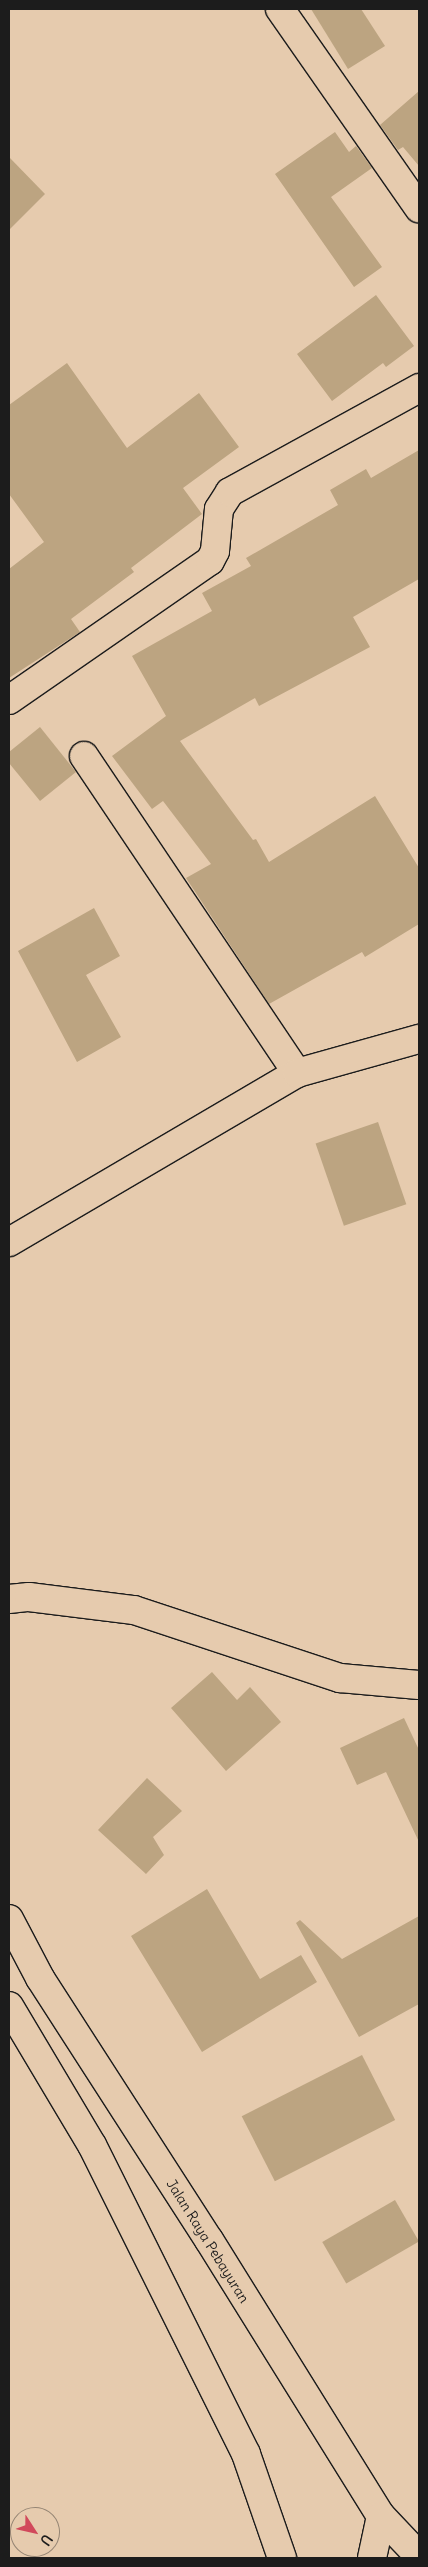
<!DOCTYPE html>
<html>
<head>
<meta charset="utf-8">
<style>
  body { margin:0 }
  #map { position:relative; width:428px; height:2567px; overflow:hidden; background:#e6cbae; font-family:Delius,sans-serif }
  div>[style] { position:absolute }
  .building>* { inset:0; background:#bca481; transform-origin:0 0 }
  .roads { filter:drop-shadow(1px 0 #1c1c1c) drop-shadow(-1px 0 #1c1c1c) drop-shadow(0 1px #1c1c1c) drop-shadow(0 -1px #1c1c1c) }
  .street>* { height:28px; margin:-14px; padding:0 14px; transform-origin:14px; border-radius:14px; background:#e6cbae }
  .secondary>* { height:28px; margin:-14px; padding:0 14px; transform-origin:14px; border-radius:14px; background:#e6cbae }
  span { translate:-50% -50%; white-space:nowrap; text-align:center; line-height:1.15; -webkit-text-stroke:4.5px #e6cbae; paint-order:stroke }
  .street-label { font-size:14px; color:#1c1c1c }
  .frame { position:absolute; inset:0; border:10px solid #1c1c1c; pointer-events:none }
  .north { position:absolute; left:10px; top:2507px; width:50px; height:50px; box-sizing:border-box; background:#e6cbae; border:1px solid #958574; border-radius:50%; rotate:125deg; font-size:14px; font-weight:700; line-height:20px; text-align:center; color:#1c1c1c }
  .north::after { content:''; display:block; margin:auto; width:18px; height:22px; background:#d1495b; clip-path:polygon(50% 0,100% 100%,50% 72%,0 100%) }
</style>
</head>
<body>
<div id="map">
  <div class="building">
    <div style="clip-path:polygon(311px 9px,361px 9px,385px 46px,348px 69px)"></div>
    <div style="clip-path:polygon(419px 91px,419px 166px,403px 147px,398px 150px,380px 125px)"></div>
    <div style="clip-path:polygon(335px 132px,349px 152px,356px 146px,372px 168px,331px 197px,382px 267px,354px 287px,275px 174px)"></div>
    <div style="clip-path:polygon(9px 157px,45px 194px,9px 230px)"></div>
    <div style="clip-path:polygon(376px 295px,414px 346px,386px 367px,383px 363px,332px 401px,297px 354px)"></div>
    <div style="clip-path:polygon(67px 363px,127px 448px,199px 393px,239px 447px,183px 488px,202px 514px,131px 568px,134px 572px,71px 619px,80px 632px,9px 678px,9px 569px,44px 542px,9px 494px,9px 405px)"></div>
    <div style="clip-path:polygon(419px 450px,419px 579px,353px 617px,370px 647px,259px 706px,255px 698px,180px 741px,253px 840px,256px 839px,269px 862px,375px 796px,419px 868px,419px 924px,365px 957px,362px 952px,269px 1004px,186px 878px,211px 864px,163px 801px,152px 809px,112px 756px,166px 716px,132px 656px,212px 611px,202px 593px,251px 566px,246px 558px,338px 505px,330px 490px,366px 469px,371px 478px)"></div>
    <div style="clip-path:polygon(40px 727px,76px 772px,40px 801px,9px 763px,9px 752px)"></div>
    <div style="clip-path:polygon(94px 908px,120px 956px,86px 975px,121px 1037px,77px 1062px,18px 951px)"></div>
    <div style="left:378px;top:1122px;width:87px;height:66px;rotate:71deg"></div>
    <div style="clip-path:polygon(212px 1672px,237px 1700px,250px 1687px,281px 1722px,226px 1771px,171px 1708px)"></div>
    <div style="clip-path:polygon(404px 1718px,419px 1750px,419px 1842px,386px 1772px,357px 1785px,340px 1748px)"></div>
    <div style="clip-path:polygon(147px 1778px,182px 1811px,153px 1837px,164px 1855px,146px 1874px,98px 1830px)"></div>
    <div style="clip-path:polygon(207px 1889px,260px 1979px,301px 1955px,317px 1982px,202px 2052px,131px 1936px)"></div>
    <div style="clip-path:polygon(419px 1916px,419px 2004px,359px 2037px,296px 1923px,300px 1920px,342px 1959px)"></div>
    <div style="left:362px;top:2055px;width:73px;height:135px;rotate:63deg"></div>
    <div style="left:395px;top:2200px;width:48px;height:84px;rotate:60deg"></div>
  </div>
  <div class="roads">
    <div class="street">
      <div style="left:280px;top:9px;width:243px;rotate:55.1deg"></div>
      <div style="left:9px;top:700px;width:244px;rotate:-34.7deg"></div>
      <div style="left:210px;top:561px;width:11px;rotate:-63deg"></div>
      <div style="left:215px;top:551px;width:42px;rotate:-84.6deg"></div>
      <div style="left:219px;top:509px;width:20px;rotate:-57deg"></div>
      <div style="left:230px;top:492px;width:216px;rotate:-28.8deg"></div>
      <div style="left:84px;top:756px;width:382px;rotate:56.1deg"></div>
      <div style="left:9px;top:1242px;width:334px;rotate:-30.4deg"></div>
      <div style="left:297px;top:1073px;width:127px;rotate:-15.6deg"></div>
      <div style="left:9px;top:1599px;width:20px;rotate:-6deg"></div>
      <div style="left:29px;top:1597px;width:106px;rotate:7.1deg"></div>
      <div style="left:134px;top:1610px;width:217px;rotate:18.3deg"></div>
      <div style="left:340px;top:1678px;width:79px;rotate:5.1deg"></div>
      <div style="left:9px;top:2006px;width:162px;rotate:59.2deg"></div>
      <div style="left:92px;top:2145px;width:345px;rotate:63.5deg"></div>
      <div style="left:246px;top:2454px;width:110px;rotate:70.9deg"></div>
      <div style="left:372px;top:2558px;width:43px;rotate:-77.9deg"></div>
    </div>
    <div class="secondary">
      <div style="left:9px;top:1919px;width:67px;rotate:62.3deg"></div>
      <div style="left:40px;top:1978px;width:312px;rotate:57.2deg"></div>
      <div style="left:209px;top:2240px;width:325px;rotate:58.1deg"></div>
      <div style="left:381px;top:2516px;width:55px;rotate:46.5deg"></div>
    </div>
  </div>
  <div class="street-label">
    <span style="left:208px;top:2241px;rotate:58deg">Jalan Raya Pebayuran</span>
  </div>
  <div class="frame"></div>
  <div class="north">U</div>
</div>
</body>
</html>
